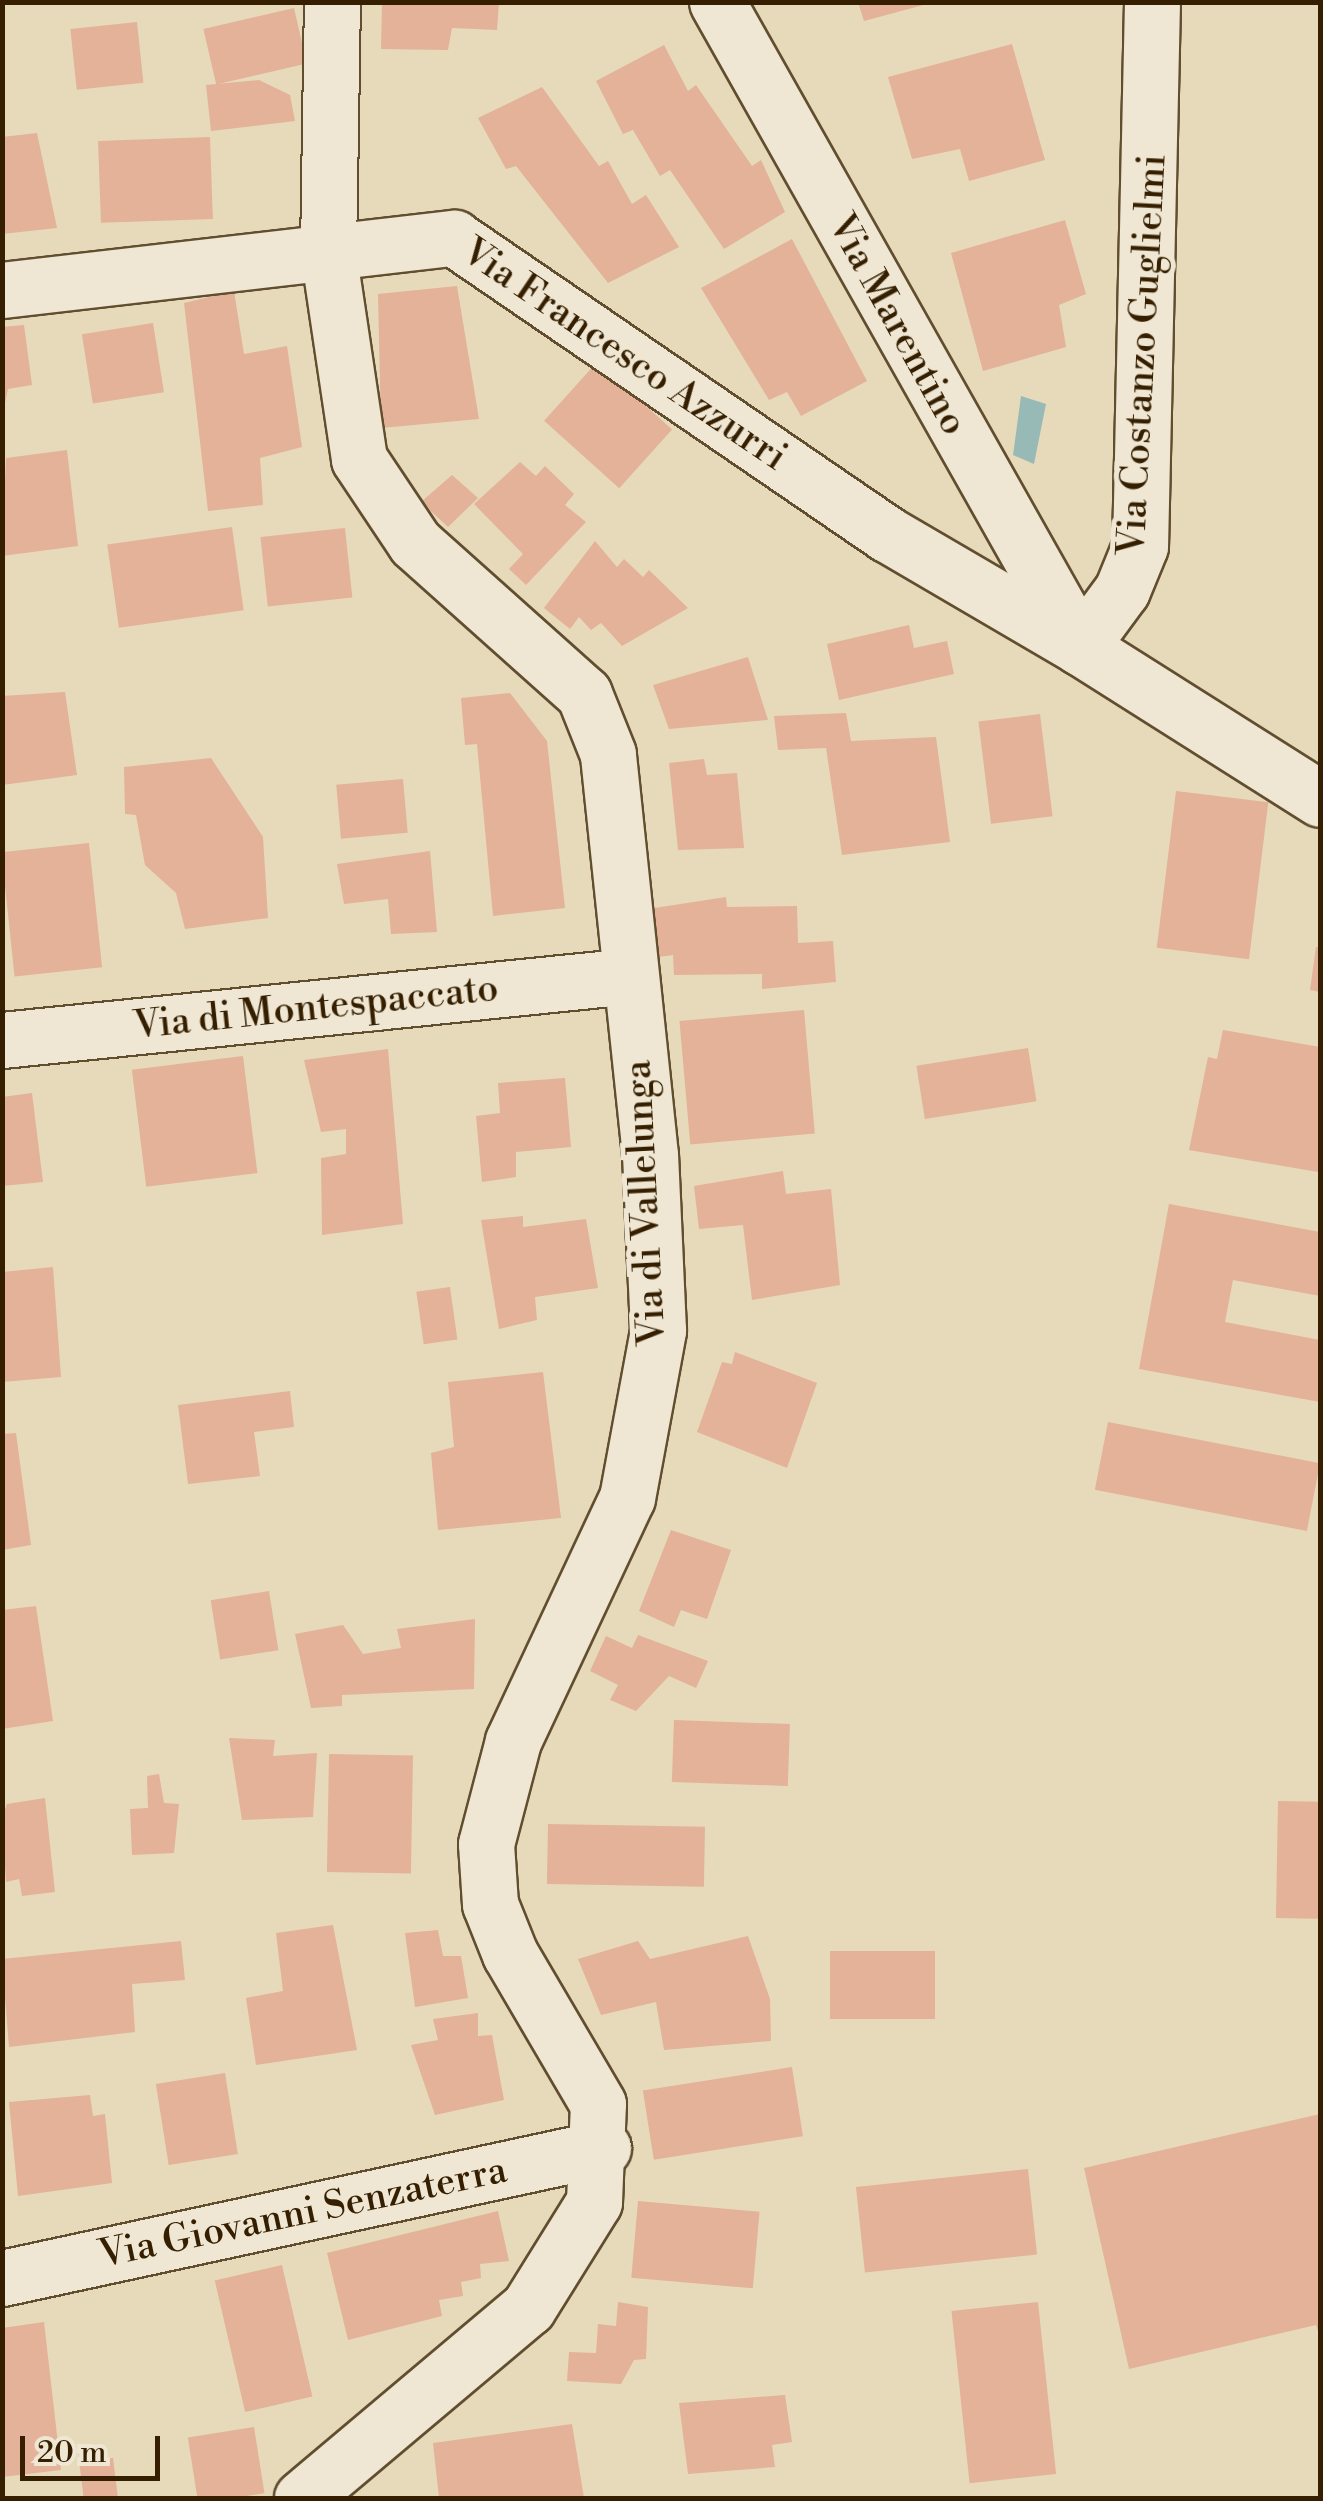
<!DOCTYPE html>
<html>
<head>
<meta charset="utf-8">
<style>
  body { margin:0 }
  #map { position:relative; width:1323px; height:2501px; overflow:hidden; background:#e6dabb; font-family:"Libre Bodoni",serif }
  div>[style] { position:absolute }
  .water>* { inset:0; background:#97bab6 }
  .building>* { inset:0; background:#e3b298; transform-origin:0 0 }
  .roads { filter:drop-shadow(2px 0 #614e2f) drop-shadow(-2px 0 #614e2f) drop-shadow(0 2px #614e2f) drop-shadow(0 -2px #614e2f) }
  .minor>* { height:55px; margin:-27.5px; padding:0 27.5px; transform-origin:27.5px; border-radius:27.5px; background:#efe7d3 }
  span { translate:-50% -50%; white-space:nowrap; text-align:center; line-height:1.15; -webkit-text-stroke:10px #efe7d3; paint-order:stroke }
  .street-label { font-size:38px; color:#351f00 }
  .frame { position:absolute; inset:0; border:5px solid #351f00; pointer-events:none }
  .scale { position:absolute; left:20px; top:2436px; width:140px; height:45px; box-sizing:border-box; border:5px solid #351f00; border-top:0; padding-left:12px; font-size:30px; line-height:35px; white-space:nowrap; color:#351f00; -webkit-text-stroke:8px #efe7d3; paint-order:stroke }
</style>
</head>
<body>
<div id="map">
  <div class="water">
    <div style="clip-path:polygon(1021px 396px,1046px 404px,1034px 464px,1013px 455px)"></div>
  </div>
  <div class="building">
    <div style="clip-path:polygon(382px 2px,499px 2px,497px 30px,452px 28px,448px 50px,381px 49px)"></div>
    <div style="clip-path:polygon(858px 2px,927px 2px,927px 4px,864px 21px)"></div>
    <div style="left:294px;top:8px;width:57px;height:93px;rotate:77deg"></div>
    <div style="left:137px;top:22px;width:61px;height:67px;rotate:84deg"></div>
    <div style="clip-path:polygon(1012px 44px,1045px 160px,969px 181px,960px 149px,912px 159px,888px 77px)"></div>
    <div style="clip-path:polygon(664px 45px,688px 91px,696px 85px,752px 166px,761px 160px,785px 212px,724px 249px,670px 170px,660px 176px,633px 130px,623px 134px,596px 81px)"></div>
    <div style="clip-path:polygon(259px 80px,290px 95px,295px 121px,211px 131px,206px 85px)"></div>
    <div style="clip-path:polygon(542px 87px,599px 166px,608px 161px,632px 204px,646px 195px,679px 247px,608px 283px,516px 166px,506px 169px,478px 118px)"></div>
    <div style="clip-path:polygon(37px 133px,57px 228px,2px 234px,2px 137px)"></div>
    <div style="left:210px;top:137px;width:82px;height:112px;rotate:88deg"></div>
    <div style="clip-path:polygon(1065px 220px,1086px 294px,1059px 305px,1066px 347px,983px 371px,951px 253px)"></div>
    <div style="clip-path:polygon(792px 239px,867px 381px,801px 416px,787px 392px,769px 400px,701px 288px)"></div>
    <div style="clip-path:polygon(457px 286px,479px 419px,381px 428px,378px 294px)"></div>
    <div style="clip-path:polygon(234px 291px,244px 354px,287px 346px,302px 447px,260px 458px,263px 505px,208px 511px,184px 303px)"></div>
    <div style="left:153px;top:323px;width:70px;height:72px;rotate:81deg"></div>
    <div style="clip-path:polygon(24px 325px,32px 385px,8px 389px,2px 417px,2px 327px)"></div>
    <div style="left:597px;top:362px;width:101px;height:79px;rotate:42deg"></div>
    <div style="clip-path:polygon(67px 450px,78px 546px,2px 556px,6px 458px)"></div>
    <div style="clip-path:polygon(520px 462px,536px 476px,545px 466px,574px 494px,565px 505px,586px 522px,526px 585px,509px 569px,523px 554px,474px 504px)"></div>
    <div style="clip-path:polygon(452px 475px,478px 498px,448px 527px,421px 502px)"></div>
    <div style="left:232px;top:527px;width:84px;height:126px;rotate:82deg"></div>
    <div style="left:345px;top:528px;width:70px;height:85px;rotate:84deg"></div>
    <div style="clip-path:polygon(595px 541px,617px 567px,624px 559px,643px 577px,649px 570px,688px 608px,622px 646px,601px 623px,591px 630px,579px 617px,570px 629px,544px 608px)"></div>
    <div style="clip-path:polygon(909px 625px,914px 648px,947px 641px,954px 674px,839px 700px,827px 644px)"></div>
    <div style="clip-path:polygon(748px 657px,768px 720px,669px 729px,653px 685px)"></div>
    <div style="clip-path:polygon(65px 692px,77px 775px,2px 785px,2px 696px)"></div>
    <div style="clip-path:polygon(510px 693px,547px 741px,565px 908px,493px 916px,477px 744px,465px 745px,461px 698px)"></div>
    <div style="clip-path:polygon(846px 713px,851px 741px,936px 737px,950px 842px,842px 855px,826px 748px,778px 750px,774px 716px)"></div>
    <div style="left:1040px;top:714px;width:103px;height:62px;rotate:83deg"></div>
    <div style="clip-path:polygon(211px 758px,263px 837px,268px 918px,185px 929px,176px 893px,145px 865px,136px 815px,125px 814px,124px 767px)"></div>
    <div style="clip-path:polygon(704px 759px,707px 775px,737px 773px,744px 848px,678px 850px,669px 763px)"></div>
    <div style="left:403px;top:779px;width:54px;height:67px;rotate:85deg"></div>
    <div style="left:1176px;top:791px;width:93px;height:158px;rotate:7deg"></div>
    <div style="left:89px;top:843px;width:125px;height:88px;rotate:84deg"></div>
    <div style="clip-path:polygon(430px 851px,437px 932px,391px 934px,388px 899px,344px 904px,337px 864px)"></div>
    <div style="clip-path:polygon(726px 897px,727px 907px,797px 906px,798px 943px,833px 941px,836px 982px,762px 989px,762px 974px,674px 975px,673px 955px,651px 958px,648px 909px)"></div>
    <div style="clip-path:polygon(1316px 947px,1320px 947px,1320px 992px,1310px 990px)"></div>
    <div style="left:804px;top:1010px;width:124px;height:125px;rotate:85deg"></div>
    <div style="clip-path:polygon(1223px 1030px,1320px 1047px,1318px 1172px,1189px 1150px,1208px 1057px,1217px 1059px)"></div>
    <div style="left:1028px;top:1048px;width:54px;height:113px;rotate:81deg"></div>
    <div style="clip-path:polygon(388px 1049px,403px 1224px,322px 1235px,321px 1158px,346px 1154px,346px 1129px,321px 1132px,304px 1060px)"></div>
    <div style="left:243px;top:1056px;width:118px;height:112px;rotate:83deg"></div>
    <div style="clip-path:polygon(565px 1078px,571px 1147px,516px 1152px,516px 1177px,482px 1182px,476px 1116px,500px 1113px,498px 1083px)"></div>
    <div style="clip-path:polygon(32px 1093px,43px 1182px,2px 1186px,2px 1097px)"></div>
    <div style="clip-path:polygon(783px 1171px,786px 1194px,831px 1189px,840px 1285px,752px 1300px,743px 1225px,699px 1229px,694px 1186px)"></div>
    <div style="clip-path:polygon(1169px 1204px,1320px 1232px,1320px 1296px,1233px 1280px,1225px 1322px,1320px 1340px,1320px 1402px,1139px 1369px)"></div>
    <div style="clip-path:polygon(523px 1216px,523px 1227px,586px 1219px,598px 1288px,535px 1297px,537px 1320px,499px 1329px,481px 1220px)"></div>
    <div style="clip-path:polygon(53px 1267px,61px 1377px,2px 1382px,2px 1272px)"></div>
    <div style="left:450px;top:1287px;width:53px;height:34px;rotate:82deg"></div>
    <div style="clip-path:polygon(735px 1352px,817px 1383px,787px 1468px,697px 1432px,722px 1362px,732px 1364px)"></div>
    <div style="clip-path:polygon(543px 1372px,561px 1518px,438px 1530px,431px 1453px,454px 1447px,448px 1382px)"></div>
    <div style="clip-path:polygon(290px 1391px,294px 1427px,254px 1432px,260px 1476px,188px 1484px,178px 1405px)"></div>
    <div style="left:1108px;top:1422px;width:216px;height:69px;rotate:11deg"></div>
    <div style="clip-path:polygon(16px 1433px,31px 1545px,2px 1550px,2px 1434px)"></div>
    <div style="clip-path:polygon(671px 1530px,731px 1550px,707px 1619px,681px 1610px,674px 1627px,639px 1611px)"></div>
    <div style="left:269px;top:1591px;width:60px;height:59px;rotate:81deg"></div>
    <div style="clip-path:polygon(36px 1606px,53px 1721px,2px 1729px,2px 1610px)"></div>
    <div style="clip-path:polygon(475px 1619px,474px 1689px,342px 1695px,342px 1706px,311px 1708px,295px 1634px,343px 1625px,363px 1654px,401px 1648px,397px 1629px)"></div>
    <div style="clip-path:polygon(638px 1635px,708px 1661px,696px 1688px,669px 1676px,636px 1711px,610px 1700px,618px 1685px,590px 1671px,606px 1636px,632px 1648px)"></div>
    <div style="left:674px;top:1720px;width:116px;height:62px;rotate:2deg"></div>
    <div style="clip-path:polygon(229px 1738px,275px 1740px,273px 1756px,317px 1753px,313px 1817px,242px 1820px)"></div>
    <div style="left:329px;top:1754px;width:84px;height:118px;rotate:1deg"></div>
    <div style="clip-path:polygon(159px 1774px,164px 1803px,179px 1804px,174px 1853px,132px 1855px,130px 1809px,148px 1808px,147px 1776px)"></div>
    <div style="clip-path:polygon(45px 1798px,55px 1892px,22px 1896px,19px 1879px,6px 1882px,2px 1818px,7px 1804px)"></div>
    <div style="left:1278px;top:1801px;width:42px;height:117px;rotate:1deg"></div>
    <div style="left:548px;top:1824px;width:157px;height:60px;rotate:1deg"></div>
    <div style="clip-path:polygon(333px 1925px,357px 2050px,256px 2065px,246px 1998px,283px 1991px,276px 1933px)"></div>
    <div style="clip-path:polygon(438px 1930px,443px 1956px,461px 1956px,468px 1998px,415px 2007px,405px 1933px)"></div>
    <div style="clip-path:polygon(748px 1936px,770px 1999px,771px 2041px,664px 2050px,656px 2002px,601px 2015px,578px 1959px,638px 1941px,650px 1959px)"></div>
    <div style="clip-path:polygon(181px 1941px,185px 1980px,132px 1984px,135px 2032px,9px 2047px,2px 1959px)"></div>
    <div style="left:830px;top:1951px;width:105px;height:68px"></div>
    <div style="clip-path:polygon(478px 2013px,478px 2036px,492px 2035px,504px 2100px,435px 2115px,411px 2045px,438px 2040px,433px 2019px)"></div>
    <div style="left:792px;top:2067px;width:70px;height:151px;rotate:81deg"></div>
    <div style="left:225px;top:2073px;width:82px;height:70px;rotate:81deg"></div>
    <div style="clip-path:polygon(90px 2095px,93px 2116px,105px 2114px,112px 2183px,18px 2196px,9px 2102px)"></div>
    <div style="clip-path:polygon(1320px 2114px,1320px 2337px,1316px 2325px,1129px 2369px,1084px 2168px)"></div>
    <div style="left:1028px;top:2169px;width:86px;height:173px;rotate:84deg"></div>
    <div style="left:638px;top:2201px;width:122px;height:77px;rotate:5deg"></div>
    <div style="clip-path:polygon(498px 2211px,509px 2261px,480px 2264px,481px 2278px,461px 2282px,463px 2296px,439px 2300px,442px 2316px,348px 2340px,327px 2253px)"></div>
    <div style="left:282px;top:2265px;width:135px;height:69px;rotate:77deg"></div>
    <div style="clip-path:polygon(618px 2302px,648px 2307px,646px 2359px,634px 2360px,621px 2384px,567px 2381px,569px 2352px,596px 2353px,598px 2324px,616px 2326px)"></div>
    <div style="left:1038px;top:2302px;width:173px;height:87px;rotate:84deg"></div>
    <div style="clip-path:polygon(44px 2322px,61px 2470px,2px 2477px,2px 2328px)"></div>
    <div style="clip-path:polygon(785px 2395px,792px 2442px,772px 2445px,775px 2467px,688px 2474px,679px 2403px)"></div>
    <div style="clip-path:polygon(572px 2424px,584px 2498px,439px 2498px,433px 2443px)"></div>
    <div style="left:254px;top:2427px;width:67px;height:67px;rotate:81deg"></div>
    <div style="left:113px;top:2458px;width:40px;height:34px;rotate:83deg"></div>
  </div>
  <div class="roads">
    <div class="minor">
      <div style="left:717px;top:2px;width:737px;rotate:60.58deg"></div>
      <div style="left:1152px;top:2px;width:544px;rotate:91.26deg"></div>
      <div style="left:1140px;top:546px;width:48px;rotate:112.2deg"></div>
      <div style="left:1122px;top:590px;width:71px;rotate:126.4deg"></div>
      <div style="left:1080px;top:647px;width:284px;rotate:32.3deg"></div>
      <div style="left:2px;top:290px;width:455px;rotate:-6.6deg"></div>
      <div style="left:454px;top:238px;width:525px;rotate:34.36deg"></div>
      <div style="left:887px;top:534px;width:224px;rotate:30.3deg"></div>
      <div style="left:2px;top:1040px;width:631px;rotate:-5.82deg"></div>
      <div style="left:2px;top:2278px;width:615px;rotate:-12.21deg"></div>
      <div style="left:302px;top:2498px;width:295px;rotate:-40.1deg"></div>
      <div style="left:528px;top:2308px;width:125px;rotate:-58.1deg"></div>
      <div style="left:594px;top:2202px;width:98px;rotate:-87.7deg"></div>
      <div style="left:598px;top:2104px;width:174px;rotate:-120.4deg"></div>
      <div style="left:510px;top:1954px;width:54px;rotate:-111.8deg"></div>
      <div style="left:490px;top:1904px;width:60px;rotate:-93.8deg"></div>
      <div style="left:486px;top:1844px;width:106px;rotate:-75.3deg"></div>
      <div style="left:513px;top:1741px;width:268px;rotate:-64.9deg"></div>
      <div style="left:627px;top:1498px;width:171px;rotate:-79.5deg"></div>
      <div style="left:658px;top:1330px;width:175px;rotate:-92.6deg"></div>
      <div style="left:650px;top:1155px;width:403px;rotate:-96deg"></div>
      <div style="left:608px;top:754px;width:65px;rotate:-111.8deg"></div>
      <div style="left:584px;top:694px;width:227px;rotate:-138.2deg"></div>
      <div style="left:415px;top:543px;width:101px;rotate:-123.7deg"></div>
      <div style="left:359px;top:459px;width:209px;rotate:-98.5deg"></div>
      <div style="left:328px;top:252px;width:250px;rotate:-89.1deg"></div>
    </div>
  </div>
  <div class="street-label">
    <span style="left:897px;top:325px;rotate:61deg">Via Marentino</span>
    <span style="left:624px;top:355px;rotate:34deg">Via Francesco Azzurri</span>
    <span style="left:1143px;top:355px;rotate:-87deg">Via Costanzo Guglielmi</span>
    <span style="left:316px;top:1008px;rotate:-6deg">Via di Montespaccato</span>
    <span style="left:646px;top:1203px;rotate:-93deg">Via di Vallelunga</span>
    <span style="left:303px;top:2213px;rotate:-12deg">Via Giovanni Senzaterra</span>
  </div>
  <div class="frame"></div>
  <div class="scale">20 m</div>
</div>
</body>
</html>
